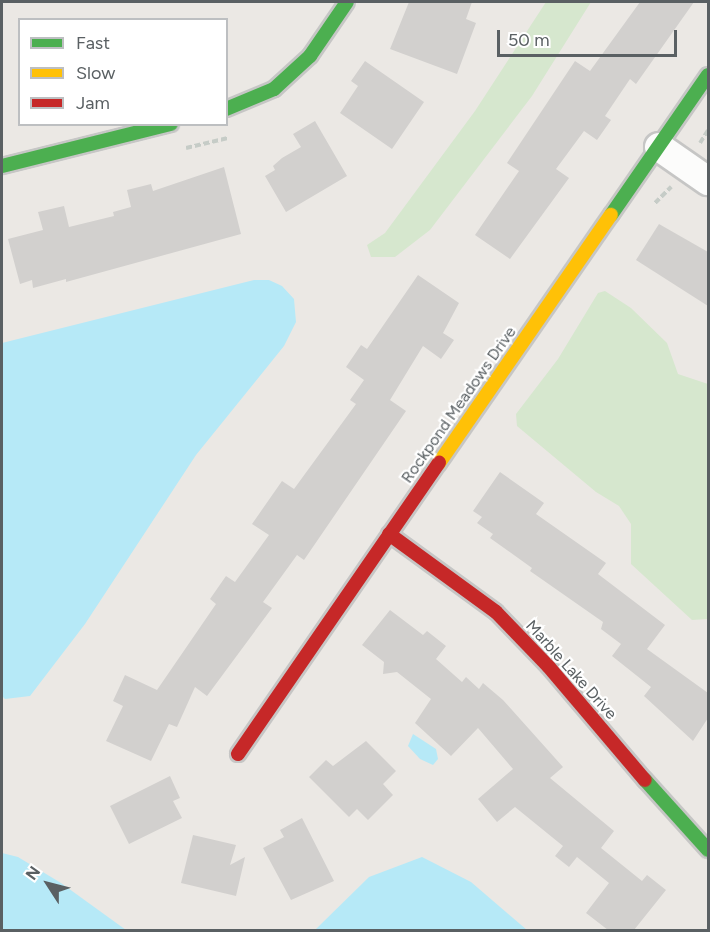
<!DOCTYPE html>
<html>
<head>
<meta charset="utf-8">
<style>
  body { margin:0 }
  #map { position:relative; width:710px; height:932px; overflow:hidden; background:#ebe8e4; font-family:Figtree,sans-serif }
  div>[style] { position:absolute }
  .green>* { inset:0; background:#d6e7ce }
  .water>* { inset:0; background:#b6e9f7 }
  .building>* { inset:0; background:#d2d0ce }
  .path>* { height:4px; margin-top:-2px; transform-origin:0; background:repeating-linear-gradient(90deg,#c6ccc7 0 6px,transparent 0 9px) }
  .roads { filter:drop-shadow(2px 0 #c6c6c5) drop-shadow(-2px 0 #c6c6c5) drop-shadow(0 2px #c6c6c5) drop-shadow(0 -2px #c6c6c5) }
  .street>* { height:28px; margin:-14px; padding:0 14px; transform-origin:14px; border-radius:14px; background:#fcfcfb }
  .fast>* { height:14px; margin:-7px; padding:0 7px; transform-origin:7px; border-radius:7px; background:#4caf50 }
  .slow>* { height:14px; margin:-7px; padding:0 7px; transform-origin:7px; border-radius:7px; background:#ffc107 }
  .jam>* { height:14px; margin:-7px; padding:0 7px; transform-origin:7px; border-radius:7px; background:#c62828 }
  span { translate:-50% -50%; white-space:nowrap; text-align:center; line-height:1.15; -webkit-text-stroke:4.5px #fff; paint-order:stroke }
  .street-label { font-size:16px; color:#5a6063 }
  .frame { position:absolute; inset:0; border:3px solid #5a6063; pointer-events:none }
  .legend { position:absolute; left:18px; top:18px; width:210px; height:108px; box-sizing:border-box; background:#fff; border:2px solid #bdbfc1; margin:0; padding:8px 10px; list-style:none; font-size:18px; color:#5a6063 }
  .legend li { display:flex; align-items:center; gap:12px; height:30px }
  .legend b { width:30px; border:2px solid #bdbfc1 }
  .north { position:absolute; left:18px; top:854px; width:60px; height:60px; -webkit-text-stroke:4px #fff; paint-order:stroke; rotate:306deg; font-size:16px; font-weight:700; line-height:24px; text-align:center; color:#5a6063 }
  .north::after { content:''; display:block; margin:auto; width:21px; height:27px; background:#5a6063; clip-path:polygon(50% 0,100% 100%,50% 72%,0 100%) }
  .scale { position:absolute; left:497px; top:30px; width:180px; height:27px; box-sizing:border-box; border:3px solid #5a6063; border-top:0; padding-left:8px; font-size:18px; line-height:21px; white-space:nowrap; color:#5a6063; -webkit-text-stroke:4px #fff; paint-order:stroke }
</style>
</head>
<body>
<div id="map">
  <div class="green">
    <div style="clip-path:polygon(546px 2px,591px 2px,532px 96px,430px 230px,395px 257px,371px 257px,367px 245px,385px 233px,475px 111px)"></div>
    <div style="clip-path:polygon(605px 291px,631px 308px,667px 343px,678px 374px,708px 384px,708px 619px,692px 620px,631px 564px,631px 524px,619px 506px,596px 492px,517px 426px,516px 414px,558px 359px,598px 293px)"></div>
  </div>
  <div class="water">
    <div style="clip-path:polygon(254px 280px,269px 280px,282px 286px,294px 299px,296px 322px,284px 346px,196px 455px,85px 624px,30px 696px,5px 699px,2px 696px,2px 343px)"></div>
    <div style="clip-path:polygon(413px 734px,436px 749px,438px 759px,433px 765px,420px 759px,408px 746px)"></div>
    <div style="clip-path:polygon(2px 853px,18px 857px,61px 883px,126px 930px,2px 930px)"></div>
    <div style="clip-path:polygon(422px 857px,471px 882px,527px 930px,315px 930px,369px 877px)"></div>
  </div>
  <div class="building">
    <div style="clip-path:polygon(409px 2px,472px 2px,466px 19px,476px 23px,457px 74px,390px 49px)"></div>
    <div style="clip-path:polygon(640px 2px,694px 2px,636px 84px,630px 79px,605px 116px,611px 120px,597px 140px,584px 131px,556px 169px,569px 178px,510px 259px,475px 235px,519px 171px,507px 163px,575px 61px,590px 71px)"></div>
    <div style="clip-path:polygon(365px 61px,424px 102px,392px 149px,340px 113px,358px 86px,351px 81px)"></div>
    <div style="clip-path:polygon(315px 121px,347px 176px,286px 212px,265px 176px,275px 170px,273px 166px,282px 158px,301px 147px,293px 134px)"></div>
    <div style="clip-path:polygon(224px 167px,241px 234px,66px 282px,66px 279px,33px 288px,32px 280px,20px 284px,8px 239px,43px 230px,38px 212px,64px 206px,69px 227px,114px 216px,113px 212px,131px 207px,127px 190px,151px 184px,153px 191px)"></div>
    <div style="clip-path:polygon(659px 224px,708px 252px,708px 306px,636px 260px)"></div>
    <div style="clip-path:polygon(418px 275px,459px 303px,443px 333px,454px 340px,441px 359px,423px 346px,390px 400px,406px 411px,304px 560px,297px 555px,263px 602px,272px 608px,207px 696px,195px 687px,177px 727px,169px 724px,151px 761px,106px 741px,123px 706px,113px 701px,125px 675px,157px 690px,216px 604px,210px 599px,226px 576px,235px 582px,269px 535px,252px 524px,282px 481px,294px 489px,356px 404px,350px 400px,364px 380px,346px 367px,361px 345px,367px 349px)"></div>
    <div style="clip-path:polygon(500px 472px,544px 503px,536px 514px,606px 563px,598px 574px,665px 625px,647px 649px,708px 693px,708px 718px,693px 741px,644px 696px,651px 687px,612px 656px,621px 644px,601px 629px,603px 622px,530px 571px,532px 568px,490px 538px,493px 534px,477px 523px,482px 517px,473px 511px)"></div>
    <div style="clip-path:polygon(390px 610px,423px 635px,427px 631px,446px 646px,436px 659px,462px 682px,466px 677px,479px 689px,483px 683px,503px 700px,563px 767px,550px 778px,614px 831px,601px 848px,642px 881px,647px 875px,666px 890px,634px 930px,608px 930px,586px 913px,609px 883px,577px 857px,569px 867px,555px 856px,563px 846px,515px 807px,497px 822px,478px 799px,513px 769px,478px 728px,451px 756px,415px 723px,431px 699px,397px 672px,383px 674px,384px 662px,362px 645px)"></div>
    <div style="clip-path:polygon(366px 741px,396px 771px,383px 784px,393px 795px,368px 820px,357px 809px,349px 817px,309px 777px,326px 760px,333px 766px)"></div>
    <div style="clip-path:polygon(170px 776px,180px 798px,173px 801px,182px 818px,129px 844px,110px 806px)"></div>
    <div style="clip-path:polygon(302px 818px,334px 881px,291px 900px,263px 848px,284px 837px,280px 830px)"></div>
    <div style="clip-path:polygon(193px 835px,236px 845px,230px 865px,245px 857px,236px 896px,181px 883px)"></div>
  </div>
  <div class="path">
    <div style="left:700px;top:143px;width:15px;rotate:-58deg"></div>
    <div style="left:186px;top:148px;width:43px;rotate:-13.4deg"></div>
    <div style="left:655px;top:203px;width:23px;rotate:-45deg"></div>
  </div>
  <div class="roads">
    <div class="street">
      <div style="left:659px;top:147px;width:60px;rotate:34.8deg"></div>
    </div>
    <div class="fast">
      <div style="left:226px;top:109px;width:52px;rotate:-22.6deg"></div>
      <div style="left:274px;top:89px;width:49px;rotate:-42.5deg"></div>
      <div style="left:310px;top:56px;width:65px;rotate:-55.6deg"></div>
      <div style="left:2px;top:166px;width:174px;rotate:-14deg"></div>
      <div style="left:611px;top:215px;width:170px;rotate:-55.3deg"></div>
      <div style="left:645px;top:780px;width:94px;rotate:48deg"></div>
    </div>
    <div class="slow">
      <div style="left:439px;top:463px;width:302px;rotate:-55.3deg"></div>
    </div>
    <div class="jam">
      <div style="left:389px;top:534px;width:132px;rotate:36.1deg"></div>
      <div style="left:496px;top:612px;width:76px;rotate:46.1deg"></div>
      <div style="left:549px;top:667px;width:148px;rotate:49.7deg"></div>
      <div style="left:238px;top:754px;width:354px;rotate:-55.4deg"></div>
    </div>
  </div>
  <div class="street-label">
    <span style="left:459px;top:405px;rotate:-55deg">Rockpond Meadows Drive</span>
    <span style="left:571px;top:670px;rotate:48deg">Marble Lake Drive</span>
  </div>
  <div class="frame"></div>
  <ul class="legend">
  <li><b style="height:8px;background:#4caf50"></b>Fast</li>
  <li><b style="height:8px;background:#ffc107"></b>Slow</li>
  <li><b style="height:8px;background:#c62828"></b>Jam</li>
  </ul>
  <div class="north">N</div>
  <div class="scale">50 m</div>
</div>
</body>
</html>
